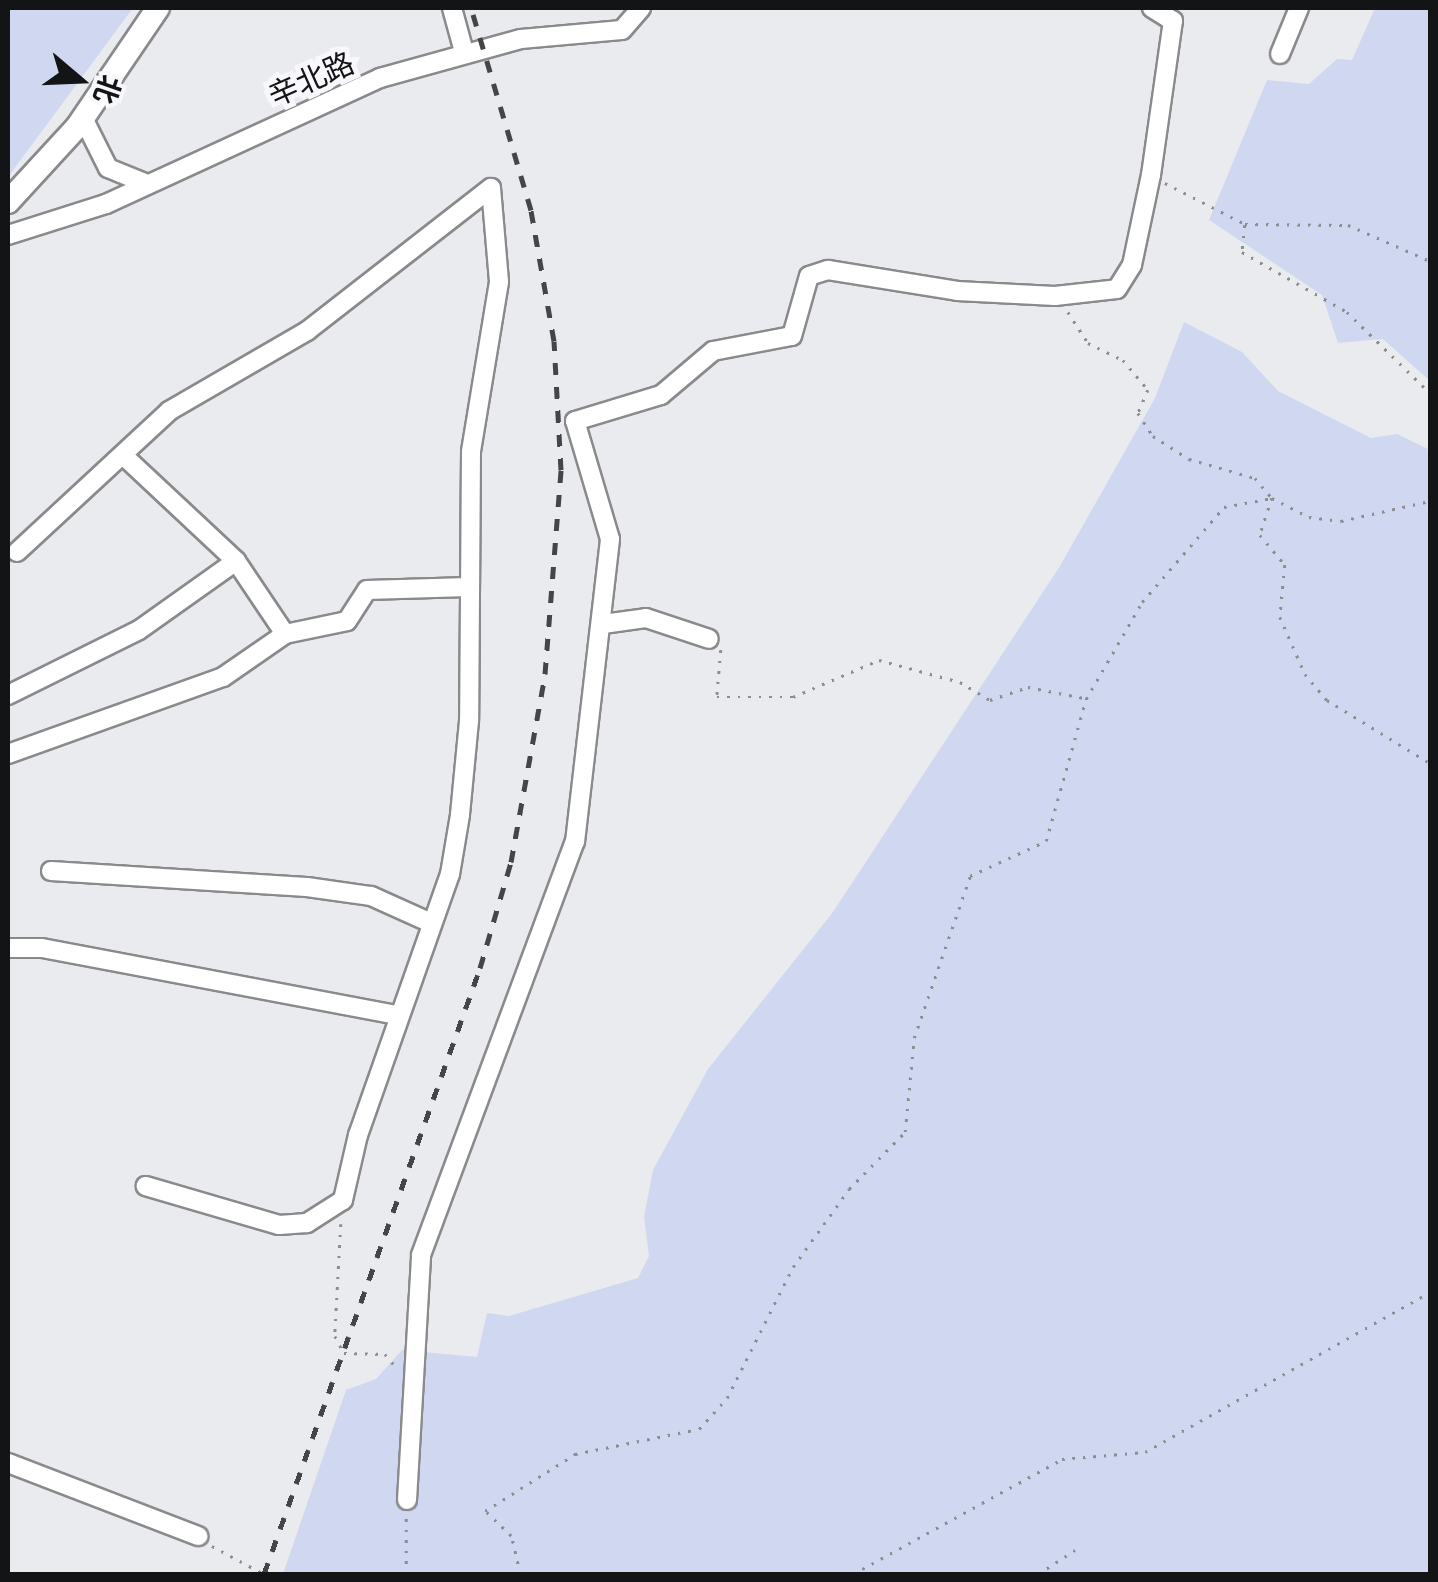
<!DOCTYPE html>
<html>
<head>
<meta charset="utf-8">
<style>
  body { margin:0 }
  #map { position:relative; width:1438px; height:1582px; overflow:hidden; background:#eaebee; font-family:"Open Sans","Noto Sans SC",sans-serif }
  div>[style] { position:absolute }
  .green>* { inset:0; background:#d0d8f1 }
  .path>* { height:2.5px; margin-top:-1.25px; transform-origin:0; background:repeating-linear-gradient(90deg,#8c8d8f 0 2.5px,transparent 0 10.5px) }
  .roads { filter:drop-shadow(2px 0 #8a8a8d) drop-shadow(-2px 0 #8a8a8d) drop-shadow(0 2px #8a8a8d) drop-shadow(0 -2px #8a8a8d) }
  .minor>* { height:18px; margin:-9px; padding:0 9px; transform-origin:9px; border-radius:9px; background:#fff }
  .major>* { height:22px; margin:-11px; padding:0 11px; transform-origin:11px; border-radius:11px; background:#fff }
  .rail>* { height:5px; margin-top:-2.5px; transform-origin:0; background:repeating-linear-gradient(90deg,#444547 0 12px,transparent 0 24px) }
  span { translate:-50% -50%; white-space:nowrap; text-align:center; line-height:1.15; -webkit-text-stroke:10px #f8f8fc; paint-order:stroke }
  .street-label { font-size:30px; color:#131415 }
  .frame { position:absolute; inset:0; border:10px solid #131415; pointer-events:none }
  .north { position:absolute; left:30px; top:30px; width:100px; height:100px; -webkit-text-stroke:8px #f8f8fc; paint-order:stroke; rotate:109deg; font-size:28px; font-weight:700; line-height:40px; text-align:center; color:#131415 }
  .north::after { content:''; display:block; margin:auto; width:35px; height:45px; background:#131415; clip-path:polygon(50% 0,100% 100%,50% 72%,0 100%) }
</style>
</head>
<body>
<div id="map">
  <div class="green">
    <div style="clip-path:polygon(8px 8px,133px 8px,8px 177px)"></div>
    <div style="clip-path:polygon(1375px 8px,1430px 8px,1430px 381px,1383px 339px,1338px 343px,1322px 295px,1209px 220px,1267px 80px,1309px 84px,1337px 59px,1352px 60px)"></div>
    <div style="clip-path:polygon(1184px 322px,1242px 352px,1278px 391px,1371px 438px,1397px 434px,1430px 450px,1430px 1574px,283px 1574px,346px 1390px,376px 1379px,402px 1350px,477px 1357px,487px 1313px,509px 1316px,638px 1278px,649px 1256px,644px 1217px,653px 1170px,708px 1069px,833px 912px,1060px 566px,1155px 398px)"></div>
  </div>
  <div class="path">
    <div style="left:1165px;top:183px;width:90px;rotate:27.1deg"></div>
    <div style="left:1245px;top:224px;width:103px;rotate:0.6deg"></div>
    <div style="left:1348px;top:225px;width:90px;rotate:23.7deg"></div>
    <div style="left:1245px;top:225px;width:27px;rotate:96deg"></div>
    <div style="left:1242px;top:252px;width:121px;rotate:29.7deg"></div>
    <div style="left:1347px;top:312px;width:116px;rotate:44.3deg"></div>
    <div style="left:1068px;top:312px;width:37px;rotate:57deg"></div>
    <div style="left:1088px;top:343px;width:39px;rotate:26deg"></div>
    <div style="left:1123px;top:360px;width:39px;rotate:50deg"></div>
    <div style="left:1148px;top:390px;width:25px;rotate:113deg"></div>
    <div style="left:1138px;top:413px;width:27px;rotate:57deg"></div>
    <div style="left:1153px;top:436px;width:43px;rotate:32.6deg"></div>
    <div style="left:1189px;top:459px;width:69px;rotate:16.1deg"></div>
    <div style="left:1255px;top:478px;width:26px;rotate:50deg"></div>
    <div style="left:1272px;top:498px;width:39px;rotate:108deg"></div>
    <div style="left:1260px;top:535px;width:39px;rotate:50deg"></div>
    <div style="left:1285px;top:565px;width:52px;rotate:95.5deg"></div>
    <div style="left:1280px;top:617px;width:62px;rotate:66.3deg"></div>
    <div style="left:1305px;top:674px;width:34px;rotate:50deg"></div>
    <div style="left:1327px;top:700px;width:121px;rotate:31.5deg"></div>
    <div style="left:721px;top:650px;width:47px;rotate:94.9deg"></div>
    <div style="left:717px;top:697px;width:76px"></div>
    <div style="left:793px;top:697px;width:94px;rotate:-23.3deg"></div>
    <div style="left:879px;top:660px;width:84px;rotate:15.2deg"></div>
    <div style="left:960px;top:682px;width:35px;rotate:31deg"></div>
    <div style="left:990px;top:700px;width:40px;rotate:-18.9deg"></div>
    <div style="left:1028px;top:687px;width:57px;rotate:11.1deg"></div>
    <div style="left:341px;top:1224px;width:112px;rotate:93.1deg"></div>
    <div style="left:335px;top:1336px;width:19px;rotate:62deg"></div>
    <div style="left:344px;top:1353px;width:41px;rotate:1.4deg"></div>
    <div style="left:385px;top:1354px;width:17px;rotate:50deg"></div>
    <div style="left:212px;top:1546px;width:59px;rotate:28.3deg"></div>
    <div style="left:406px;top:1574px;width:58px;rotate:-90deg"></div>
    <div style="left:520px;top:1574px;width:39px;rotate:-103deg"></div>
    <div style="left:511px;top:1536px;width:36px;rotate:-136deg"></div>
    <div style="left:485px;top:1511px;width:107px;rotate:-32.3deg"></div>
    <div style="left:575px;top:1454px;width:126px;rotate:-11.4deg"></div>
    <div style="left:699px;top:1429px;width:42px;rotate:-47.9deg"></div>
    <div style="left:727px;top:1398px;width:147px;rotate:-63.3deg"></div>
    <div style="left:793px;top:1267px;width:96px;rotate:-54.3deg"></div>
    <div style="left:849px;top:1189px;width:80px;rotate:-45.5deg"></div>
    <div style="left:905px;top:1132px;width:94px;rotate:-84.5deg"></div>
    <div style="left:914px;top:1038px;width:171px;rotate:-70.9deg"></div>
    <div style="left:970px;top:876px;width:84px;rotate:-24.7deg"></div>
    <div style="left:1046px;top:841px;width:148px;rotate:-74.3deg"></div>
    <div style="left:1086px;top:699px;width:112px;rotate:-60deg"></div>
    <div style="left:1142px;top:602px;width:125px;rotate:-49.2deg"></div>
    <div style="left:1224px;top:507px;width:49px;rotate:-10.6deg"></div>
    <div style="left:1272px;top:498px;width:42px;rotate:27.2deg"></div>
    <div style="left:1309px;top:517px;width:32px;rotate:7deg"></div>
    <div style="left:1341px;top:521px;width:91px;rotate:-12.7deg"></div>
    <div style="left:853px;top:1574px;width:239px;rotate:-28.8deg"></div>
    <div style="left:1062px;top:1459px;width:83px;rotate:-4.8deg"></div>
    <div style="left:1145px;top:1452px;width:327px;rotate:-29.3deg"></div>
    <div style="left:1038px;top:1574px;width:44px;rotate:-33deg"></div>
  </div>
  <div class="roads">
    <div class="minor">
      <div style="left:452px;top:8px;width:46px;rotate:74.7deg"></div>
      <div style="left:1280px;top:54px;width:50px;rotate:-67.6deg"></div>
      <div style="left:83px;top:118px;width:56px;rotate:63.4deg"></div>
      <div style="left:108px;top:168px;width:42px;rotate:22.3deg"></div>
      <div style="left:8px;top:235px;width:103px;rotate:-17.6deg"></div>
      <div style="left:106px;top:204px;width:302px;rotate:-24.7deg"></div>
      <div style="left:380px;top:78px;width:146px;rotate:-15.5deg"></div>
      <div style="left:521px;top:39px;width:101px;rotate:-5.1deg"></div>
      <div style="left:622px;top:30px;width:29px;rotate:-49deg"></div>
      <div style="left:126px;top:458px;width:151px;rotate:43.1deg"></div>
      <div style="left:236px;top:561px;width:88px;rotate:56.1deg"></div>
      <div style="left:17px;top:552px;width:207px;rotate:-42.8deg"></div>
      <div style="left:169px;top:411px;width:160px;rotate:-30.1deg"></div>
      <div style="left:307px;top:331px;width:233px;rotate:-37.9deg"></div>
      <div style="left:491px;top:188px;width:94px;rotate:85.1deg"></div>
      <div style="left:499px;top:282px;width:172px;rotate:99.4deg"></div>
      <div style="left:471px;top:452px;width:269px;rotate:90.4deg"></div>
      <div style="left:469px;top:721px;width:94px;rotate:95.5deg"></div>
      <div style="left:460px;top:815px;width:60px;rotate:99.6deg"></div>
      <div style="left:450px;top:874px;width:277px;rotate:109.4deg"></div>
      <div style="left:358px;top:1135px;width:67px;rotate:103deg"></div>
      <div style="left:343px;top:1200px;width:43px;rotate:147.4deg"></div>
      <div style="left:307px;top:1223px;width:28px;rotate:176deg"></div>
      <div style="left:279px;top:1225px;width:139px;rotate:-163.7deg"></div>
      <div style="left:603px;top:624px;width:43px;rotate:-7.9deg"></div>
      <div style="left:646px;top:618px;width:66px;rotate:18.4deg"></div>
      <div style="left:8px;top:695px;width:146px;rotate:-26.4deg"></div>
      <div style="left:139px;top:630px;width:119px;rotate:-35.4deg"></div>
      <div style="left:8px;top:754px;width:228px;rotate:-19.7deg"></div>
      <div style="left:223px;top:677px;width:75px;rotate:-34.7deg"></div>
      <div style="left:285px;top:634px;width:63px;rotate:-11.8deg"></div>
      <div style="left:347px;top:621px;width:37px;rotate:-57deg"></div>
      <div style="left:367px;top:590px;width:101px;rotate:-1.7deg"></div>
      <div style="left:51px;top:871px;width:256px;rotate:3.6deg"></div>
      <div style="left:307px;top:887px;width:65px;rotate:8deg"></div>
      <div style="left:371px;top:896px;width:66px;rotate:24.2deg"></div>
      <div style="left:8px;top:948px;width:34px"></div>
      <div style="left:42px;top:948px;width:361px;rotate:10.7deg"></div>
      <div style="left:8px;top:1463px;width:204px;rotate:21deg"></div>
      <div style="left:407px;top:1500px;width:245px;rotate:-86.7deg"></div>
      <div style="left:421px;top:1255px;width:441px;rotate:-69.6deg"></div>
      <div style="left:575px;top:842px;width:305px;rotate:-83.4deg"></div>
      <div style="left:610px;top:539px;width:123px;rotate:-106.5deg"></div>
      <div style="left:575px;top:421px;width:90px;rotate:-16.8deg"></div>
      <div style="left:661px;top:395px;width:68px;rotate:-40.2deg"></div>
      <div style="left:713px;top:351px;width:80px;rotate:-10.8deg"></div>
      <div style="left:792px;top:336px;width:62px;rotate:-74.2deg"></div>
      <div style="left:809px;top:276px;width:20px;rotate:-18deg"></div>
      <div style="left:828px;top:270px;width:131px;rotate:9.2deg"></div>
      <div style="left:957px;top:291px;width:98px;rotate:2.9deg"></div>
      <div style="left:1055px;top:296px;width:62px;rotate:-6.4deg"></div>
      <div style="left:1117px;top:289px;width:28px;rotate:-58deg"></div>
      <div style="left:1132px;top:265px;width:92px;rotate:-78.1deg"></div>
      <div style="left:1151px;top:175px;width:156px;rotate:-81.9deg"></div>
      <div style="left:1173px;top:21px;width:25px;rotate:-148deg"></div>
    </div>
    <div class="major">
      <div style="left:8px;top:202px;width:102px;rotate:-47.4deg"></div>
      <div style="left:77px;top:127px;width:144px;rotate:-55.8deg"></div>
    </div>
  </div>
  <div class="rail">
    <div style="left:264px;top:1574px;width:643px;rotate:-70.38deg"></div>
    <div style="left:480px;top:968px;width:110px;rotate:-73.7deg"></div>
    <div style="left:511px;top:862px;width:191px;rotate:-79.7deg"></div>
    <div style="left:545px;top:674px;width:205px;rotate:-85.5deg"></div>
    <div style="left:561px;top:470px;width:129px;rotate:-93.1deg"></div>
    <div style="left:554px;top:341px;width:133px;rotate:-100deg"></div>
    <div style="left:531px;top:210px;width:211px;rotate:-106.5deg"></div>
  </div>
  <div class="street-label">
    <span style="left:311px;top:79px;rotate:-24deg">辛北路</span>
  </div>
  <div class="frame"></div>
  <div class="north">北</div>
</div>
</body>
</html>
